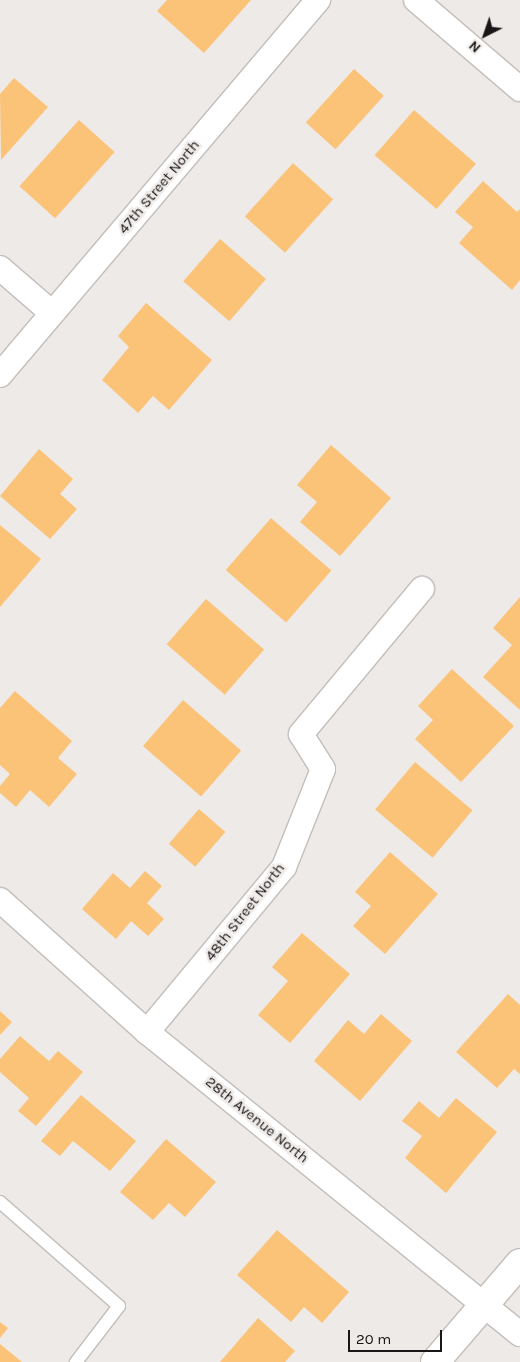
<!DOCTYPE html>
<html>
<head>
<meta charset="utf-8">
<style>
  body { margin:0 }
  #map { position:relative; width:520px; height:1362px; overflow:hidden; background:#eeeae8; font-family:Karla,sans-serif }
  div>[style] { position:absolute }
  .building>* { inset:0; background:#fbc378; transform-origin:0 0 }
  .roads { filter:drop-shadow(1px 0 #c2bebc) drop-shadow(-1px 0 #c2bebc) drop-shadow(0 1px #c2bebc) drop-shadow(0 -1px #c2bebc) }
  .lane>* { height:12px; margin:-6px; padding:0 6px; transform-origin:6px; border-radius:6px; background:#fff }
  .street>* { height:24px; margin:-12px; padding:0 12px; transform-origin:12px; border-radius:12px; background:#fff }
  .secondary>* { height:28px; margin:-14px; padding:0 14px; transform-origin:14px; border-radius:14px; background:#fff }
  span { translate:-50% -50%; white-space:nowrap; text-align:center; line-height:1.15; -webkit-text-stroke:5px #eeeae8; paint-order:stroke }
  .street-label { font-size:15px; color:#181616 }
  .north { position:absolute; left:460px; top:10px; width:50px; height:50px; -webkit-text-stroke:4px #eeeae8; paint-order:stroke; rotate:221deg; font-size:14px; font-weight:700; line-height:20px; text-align:center; color:#181616 }
  .north::after { content:''; display:block; margin:auto; width:18px; height:22px; background:#181616; clip-path:polygon(50% 0,100% 100%,50% 72%,0 100%) }
  .scale { position:absolute; left:348px; top:1330px; width:94px; height:22px; box-sizing:border-box; border:2px solid #181616; border-top:0; padding-left:6px; font-size:15px; line-height:18px; white-space:nowrap; color:#181616; -webkit-text-stroke:4px #eeeae8; paint-order:stroke }
</style>
</head>
<body>
<div id="map">
  <div class="building">
    <div style="clip-path:polygon(167px 0,251px 0,204px 53px,157px 11px)"></div>
    <div style="left:354px;top:69px;width:40px;height:72px;rotate:42deg"></div>
    <div style="clip-path:polygon(14px 78px,48px 107px,1px 160px,0 94px)"></div>
    <div style="left:414px;top:110px;width:82px;height:60px;rotate:41deg"></div>
    <div style="left:79px;top:120px;width:48px;height:89px;rotate:42deg"></div>
    <div style="left:293px;top:163px;width:54px;height:72px;rotate:42deg"></div>
    <div style="clip-path:polygon(483px 181px,517px 212px,520px 209px,520px 280px,512px 290px,459px 243px,473px 227px,455px 212px)"></div>
    <div style="left:220px;top:239px;width:61px;height:56px;rotate:41deg"></div>
    <div style="clip-path:polygon(146px 303px,212px 360px,169px 410px,153px 396px,138px 413px,102px 380px,129px 347px,118px 336px)"></div>
    <div style="clip-path:polygon(331px 445px,391px 498px,340px 556px,300px 522px,317px 502px,297px 485px)"></div>
    <div style="clip-path:polygon(39px 449px,73px 479px,60px 494px,77px 509px,50px 539px,0 496px)"></div>
    <div style="left:271px;top:518px;width:80px;height:69px;rotate:41deg"></div>
    <div style="clip-path:polygon(0 525px,41px 559px,0 607px)"></div>
    <div style="clip-path:polygon(520px 597px,520px 710px,483px 677px,512px 645px,493px 628px)"></div>
    <div style="left:206px;top:599px;width:77px;height:60px;rotate:41deg"></div>
    <div style="clip-path:polygon(452px 669px,514px 726px,461px 782px,415px 739px,433px 720px,418px 706px)"></div>
    <div style="clip-path:polygon(15px 691px,72px 741px,58px 758px,77px 774px,49px 807px,30px 790px,16px 807px,0 793px,0 786px,10px 774px,0 765px,0 708px)"></div>
    <div style="left:183px;top:700px;width:77px;height:61px;rotate:41deg"></div>
    <div style="left:415px;top:762px;width:75px;height:62px;rotate:40deg"></div>
    <div style="left:199px;top:809px;width:35px;height:46px;rotate:41deg"></div>
    <div style="clip-path:polygon(390px 852px,438px 894px,385px 954px,353px 926px,371px 906px,355px 892px)"></div>
    <div style="clip-path:polygon(145px 871px,162px 886px,147px 903px,164px 919px,148px 936px,131px 921px,116px 939px,82px 909px,113px 873px,130px 888px)"></div>
    <div style="clip-path:polygon(302px 933px,350px 974px,290px 1043px,258px 1015px,288px 981px,272px 967px)"></div>
    <div style="clip-path:polygon(508px 994px,520px 1005px,520px 1074px,514px 1069px,497px 1088px,456px 1052px)"></div>
    <div style="clip-path:polygon(0 1011px,12px 1022px,0 1035px)"></div>
    <div style="clip-path:polygon(381px 1014px,412px 1041px,360px 1101px,314px 1061px,348px 1020px,364px 1034px)"></div>
    <div style="clip-path:polygon(20px 1036px,49px 1061px,58px 1051px,83px 1072px,36px 1126px,18px 1111px,29px 1098px,0 1072px,0 1059px)"></div>
    <div style="clip-path:polygon(81px 1095px,136px 1141px,110px 1171px,73px 1141px,60px 1156px,41px 1141px)"></div>
    <div style="clip-path:polygon(456px 1098px,497px 1132px,446px 1193px,405px 1158px,422px 1136px,402px 1121px,419px 1101px,439px 1118px)"></div>
    <div style="clip-path:polygon(166px 1139px,216px 1182px,185px 1217px,169px 1203px,153px 1220px,120px 1192px)"></div>
    <div style="clip-path:polygon(277px 1230px,349px 1292px,322px 1323px,304px 1307px,291px 1322px,237px 1275px)"></div>
    <div style="clip-path:polygon(258px 1318px,295px 1351px,285px 1362px,220px 1362px)"></div>
    <div style="clip-path:polygon(0 1322px,8px 1328px,0 1338px)"></div>
    <div style="clip-path:polygon(0 1344px,22px 1362px,0 1362px)"></div>
  </div>
  <div class="roads">
    <div class="lane">
      <div style="left:0;top:1202px;width:158px;rotate:41.2deg"></div>
      <div style="left:119px;top:1306px;width:71px;rotate:127.5deg"></div>
    </div>
    <div class="street">
      <div style="left:416px;top:0;width:137px;rotate:40.6deg"></div>
      <div style="left:0;top:268px;width:69px;rotate:40.9deg"></div>
      <div style="left:0;top:375px;width:492px;rotate:-49.7deg"></div>
      <div style="left:0;top:900px;width:198px;rotate:41.9deg"></div>
      <div style="left:147px;top:1032px;width:480px;rotate:39deg"></div>
      <div style="left:147px;top:1032px;width:214px;rotate:-50.3deg"></div>
      <div style="left:284px;top:867px;width:105px;rotate:-68.3deg"></div>
      <div style="left:323px;top:769px;width:41px;rotate:-122.2deg"></div>
      <div style="left:301px;top:734px;width:189px;rotate:-50.2deg"></div>
    </div>
    <div class="secondary">
      <div style="left:435px;top:1362px;width:130px;rotate:-49.4deg"></div>
    </div>
  </div>
  <div class="street-label">
    <span style="left:159px;top:187px;rotate:-50deg">47th Street North</span>
    <span style="left:245px;top:912px;rotate:-52deg">48th Street North</span>
    <span style="left:257px;top:1120px;rotate:39deg">28th Avenue North</span>
  </div>
  <div class="north">N</div>
  <div class="scale">20 m</div>
</div>
</body>
</html>
